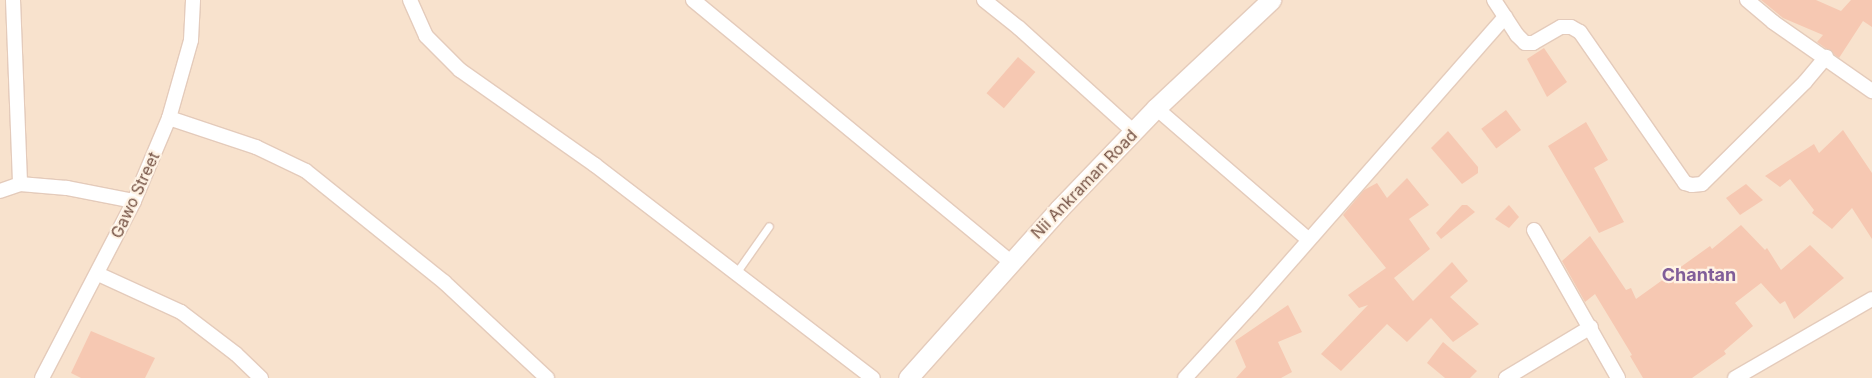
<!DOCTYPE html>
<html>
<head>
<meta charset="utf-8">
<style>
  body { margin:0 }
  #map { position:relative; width:1872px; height:378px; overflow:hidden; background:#feefdc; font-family:Inter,sans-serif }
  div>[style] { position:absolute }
  .residential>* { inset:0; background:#f8e2cd; transform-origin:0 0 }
  .building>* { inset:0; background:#f6c8b2; transform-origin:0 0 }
  .roads { filter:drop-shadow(1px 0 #e4cbbb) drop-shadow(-1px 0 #e4cbbb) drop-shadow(0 1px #e4cbbb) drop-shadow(0 -1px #e4cbbb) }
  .lane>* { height:7px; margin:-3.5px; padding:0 3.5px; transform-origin:3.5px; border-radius:3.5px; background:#fff }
  .street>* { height:14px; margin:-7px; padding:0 7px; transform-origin:7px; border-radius:7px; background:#fff }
  .secondary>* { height:19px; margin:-9.5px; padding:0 9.5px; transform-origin:9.5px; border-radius:9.5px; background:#fff }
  span { translate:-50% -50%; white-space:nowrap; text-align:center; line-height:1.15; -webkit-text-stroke:4.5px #fff3e4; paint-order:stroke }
  .street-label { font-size:16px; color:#755244 }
  .neighbourhood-label { font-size:18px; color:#815e99; font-weight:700 }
</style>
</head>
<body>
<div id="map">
  <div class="residential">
    <div style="left:0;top:0;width:1872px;height:378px"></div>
  </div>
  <div class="building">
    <div style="clip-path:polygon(1761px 0,1816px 0,1841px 11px,1851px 0,1872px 0,1872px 27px,1863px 21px,1839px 58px,1817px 42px,1823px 35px,1783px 18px)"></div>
    <div style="clip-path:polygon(1544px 48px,1567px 82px,1547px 97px,1527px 59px)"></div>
    <div style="left:1018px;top:57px;width:23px;height:48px;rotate:41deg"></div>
    <div style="left:1506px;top:110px;width:25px;height:31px;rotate:53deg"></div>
    <div style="clip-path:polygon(1586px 122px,1608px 160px,1594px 168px,1624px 222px,1599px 233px,1548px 146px)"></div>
    <div style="clip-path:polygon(1843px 130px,1872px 173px,1872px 239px,1852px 208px,1832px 229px,1812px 213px,1814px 210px,1790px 179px,1780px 187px,1765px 176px,1814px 144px,1819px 153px)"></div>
    <div style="clip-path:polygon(1448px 131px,1478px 167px,1478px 173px,1462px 184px,1431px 148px)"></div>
    <div style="clip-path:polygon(1407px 178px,1429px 205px,1409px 219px,1430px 249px,1394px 278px,1413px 301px,1452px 262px,1468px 281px,1450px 297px,1479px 324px,1453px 342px,1431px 318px,1407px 342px,1387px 324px,1341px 371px,1321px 354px,1368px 305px,1359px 308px,1348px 295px,1386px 268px,1343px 215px,1364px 190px,1377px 183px,1387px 198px)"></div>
    <div style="clip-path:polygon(1746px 184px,1763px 200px,1740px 215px,1726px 198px)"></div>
    <div style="clip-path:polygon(1462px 205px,1467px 205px,1475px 212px,1441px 239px,1436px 233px)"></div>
    <div style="clip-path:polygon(1509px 205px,1519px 217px,1509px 228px,1495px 219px)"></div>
    <div style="clip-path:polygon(1741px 225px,1765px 250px,1767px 248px,1781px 270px,1810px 245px,1844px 278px,1794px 319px,1785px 301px,1780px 304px,1761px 283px,1735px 303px,1753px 326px,1724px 351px,1726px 354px,1692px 378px,1643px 378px,1630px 356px,1632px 355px,1595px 294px,1585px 302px,1562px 261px,1590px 236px,1626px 290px,1631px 288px,1636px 299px,1710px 246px,1712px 249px)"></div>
    <div style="clip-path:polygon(1288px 305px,1302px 332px,1278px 342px,1292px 372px,1281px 378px,1236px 378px,1246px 367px,1235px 341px)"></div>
    <div style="clip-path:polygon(91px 331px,155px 358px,145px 378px,81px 378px,71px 373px)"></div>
    <div style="clip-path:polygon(1443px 342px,1477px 371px,1470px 378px,1445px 378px,1427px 363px)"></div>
  </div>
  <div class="roads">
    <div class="lane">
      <div style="left:736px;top:273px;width:57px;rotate:-54.9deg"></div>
    </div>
    <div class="street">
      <div style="left:13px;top:0;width:184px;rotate:87.8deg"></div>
      <div style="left:410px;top:0;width:39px;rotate:66deg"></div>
      <div style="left:426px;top:36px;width:48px;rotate:45deg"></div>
      <div style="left:460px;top:70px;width:165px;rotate:35.1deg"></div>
      <div style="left:595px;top:165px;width:350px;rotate:37.5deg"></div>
      <div style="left:693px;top:0;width:412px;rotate:39.5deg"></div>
      <div style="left:984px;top:0;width:45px;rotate:38.7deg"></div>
      <div style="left:1019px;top:28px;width:155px;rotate:42.1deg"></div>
      <div style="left:1494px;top:0;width:42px;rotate:56.7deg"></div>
      <div style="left:1517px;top:35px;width:11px;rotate:45deg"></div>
      <div style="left:1525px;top:43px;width:8px"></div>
      <div style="left:1533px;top:43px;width:32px;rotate:-30deg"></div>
      <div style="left:1561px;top:27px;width:10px"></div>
      <div style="left:1571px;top:27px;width:10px;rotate:29deg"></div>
      <div style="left:1580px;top:32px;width:184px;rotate:55.2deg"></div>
      <div style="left:1685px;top:183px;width:7px;rotate:16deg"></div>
      <div style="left:1692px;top:185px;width:10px;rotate:-6deg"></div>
      <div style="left:1702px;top:184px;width:145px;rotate:-44.7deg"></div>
      <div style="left:1805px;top:82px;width:33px;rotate:-50deg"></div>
      <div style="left:1747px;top:0;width:34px;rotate:40deg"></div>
      <div style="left:1773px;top:22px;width:121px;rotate:34.9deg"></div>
      <div style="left:1156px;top:108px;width:201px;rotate:40.8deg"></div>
      <div style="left:169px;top:118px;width:92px;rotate:18.4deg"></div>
      <div style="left:256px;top:147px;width:55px;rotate:25.6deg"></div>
      <div style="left:306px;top:171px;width:177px;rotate:38.8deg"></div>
      <div style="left:444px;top:282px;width:141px;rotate:43deg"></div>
      <div style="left:0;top:191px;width:21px;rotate:-19deg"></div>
      <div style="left:20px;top:184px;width:47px;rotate:4.9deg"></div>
      <div style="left:67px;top:188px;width:68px;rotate:11deg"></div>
      <div style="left:1534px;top:230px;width:170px;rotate:60.4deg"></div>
      <div style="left:98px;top:274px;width:91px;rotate:24.6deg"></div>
      <div style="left:181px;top:312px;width:69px;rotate:37.4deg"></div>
      <div style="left:236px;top:354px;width:35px;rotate:44deg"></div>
      <div style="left:42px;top:378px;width:199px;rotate:-62.5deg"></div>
      <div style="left:134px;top:201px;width:90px;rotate:-67.1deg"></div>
      <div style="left:169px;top:118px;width:81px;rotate:-74.2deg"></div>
      <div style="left:191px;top:40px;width:40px;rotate:-87.1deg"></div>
      <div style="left:1185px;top:378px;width:98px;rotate:-47.5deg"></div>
      <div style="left:1251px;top:306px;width:385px;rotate:-48.7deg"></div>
      <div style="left:1506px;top:378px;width:99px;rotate:-31deg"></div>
      <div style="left:1735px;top:378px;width:158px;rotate:-30deg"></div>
    </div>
    <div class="secondary">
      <div style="left:908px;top:378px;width:227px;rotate:-48.2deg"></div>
      <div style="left:1059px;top:209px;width:140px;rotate:-46.2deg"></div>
      <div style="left:1156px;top:108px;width:158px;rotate:-43.2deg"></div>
    </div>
  </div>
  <div class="street-label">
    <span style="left:1084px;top:184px;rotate:-46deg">Nii Ankraman Road</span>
    <span style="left:135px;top:195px;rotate:-65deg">Gawo Street</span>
  </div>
  <div class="neighbourhood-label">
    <span style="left:1699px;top:275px">Chantan</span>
  </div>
</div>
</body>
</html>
